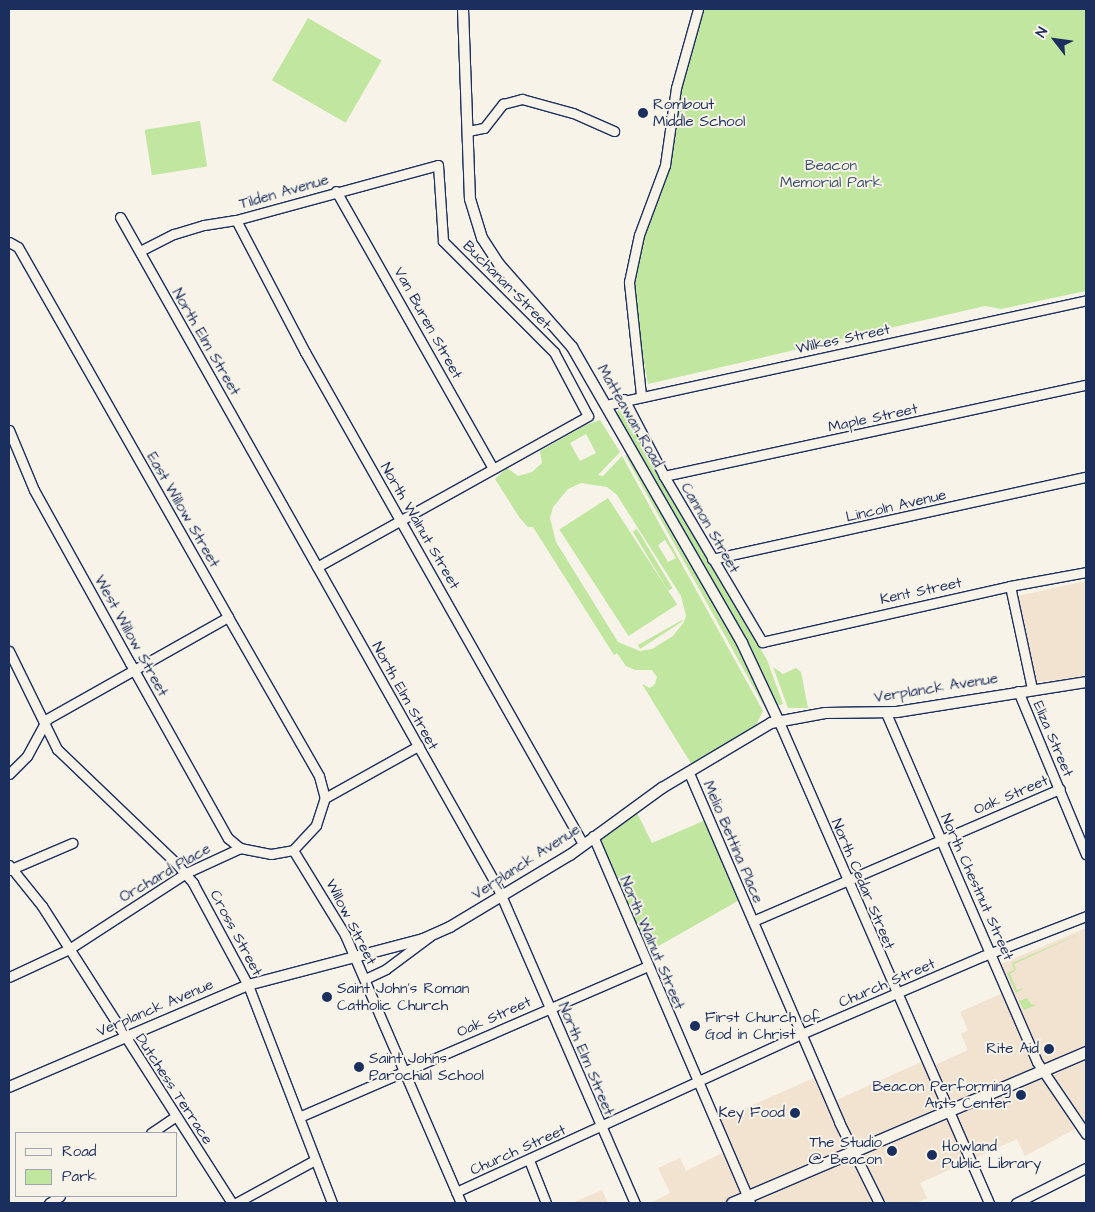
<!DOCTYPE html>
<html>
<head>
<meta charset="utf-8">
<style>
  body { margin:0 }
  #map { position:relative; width:1095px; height:1212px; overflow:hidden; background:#f7f3e8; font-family:"Architects Daughter",sans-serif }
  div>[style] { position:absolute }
  .built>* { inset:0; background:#f2e2d0 }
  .green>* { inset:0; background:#c1e6a0; transform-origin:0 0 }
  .roads { filter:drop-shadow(1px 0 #1b2f5e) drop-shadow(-1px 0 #1b2f5e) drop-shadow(0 1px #1b2f5e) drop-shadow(0 -1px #1b2f5e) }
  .minor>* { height:9px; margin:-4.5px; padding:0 4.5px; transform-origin:4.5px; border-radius:4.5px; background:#f7f3e8 }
  .tertiary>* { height:10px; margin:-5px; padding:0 5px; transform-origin:5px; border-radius:5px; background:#f7f3e8 }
  .secondary>* { height:11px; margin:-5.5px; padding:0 5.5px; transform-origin:5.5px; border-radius:5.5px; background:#f7f3e8 }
  .dots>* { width:14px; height:14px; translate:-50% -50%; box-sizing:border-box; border:2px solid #f7f3e8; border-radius:50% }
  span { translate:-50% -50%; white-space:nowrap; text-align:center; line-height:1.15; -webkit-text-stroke:4px #f7f3e8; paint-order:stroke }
  .poi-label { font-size:15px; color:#1b2f5e }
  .left { translate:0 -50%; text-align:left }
  .right { translate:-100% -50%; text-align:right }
  .park-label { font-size:15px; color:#3c546b }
  .street-label { font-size:15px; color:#1b2f5e }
  .frame { position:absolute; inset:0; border:10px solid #1b2f5e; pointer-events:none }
  .legend { position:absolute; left:15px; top:1132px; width:162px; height:65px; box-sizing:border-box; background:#f7f3e8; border:1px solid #9fa5b1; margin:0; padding:6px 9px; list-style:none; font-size:15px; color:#1b2f5e }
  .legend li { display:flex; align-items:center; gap:10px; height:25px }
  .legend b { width:25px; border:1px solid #9fa5b1 }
  .north { position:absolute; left:1030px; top:15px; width:50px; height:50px; -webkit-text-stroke:4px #f7f3e8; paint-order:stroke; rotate:300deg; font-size:14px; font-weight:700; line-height:20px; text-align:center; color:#1b2f5e }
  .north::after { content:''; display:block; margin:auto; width:18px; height:22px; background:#1b2f5e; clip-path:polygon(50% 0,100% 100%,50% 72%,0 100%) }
</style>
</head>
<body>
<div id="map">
  <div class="built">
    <div style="clip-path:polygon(1086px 581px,1086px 678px,1035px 682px,1018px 596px)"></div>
    <div style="clip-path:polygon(1086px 928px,1086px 1123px,1025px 1156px,1017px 1139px,920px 1183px,927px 1198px,916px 1203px,885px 1203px,882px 1197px,868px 1203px,650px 1203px,670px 1193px,658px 1168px,680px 1158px,686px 1171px,732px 1148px,719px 1120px,816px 1077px,828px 1104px,923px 1061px,926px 1069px,968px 1050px,961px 1034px,968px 1030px,960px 1012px,1003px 993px,992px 968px)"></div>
    <div style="clip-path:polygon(602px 1190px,608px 1203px,572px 1203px,586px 1197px)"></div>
  </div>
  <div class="green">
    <div style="clip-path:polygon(698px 9px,1086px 9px,1086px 291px,1001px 309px,985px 306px,648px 384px,629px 282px,658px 184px,670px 118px)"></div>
    <div style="left:308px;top:18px;width:85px;height:72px;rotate:30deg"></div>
    <div style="left:200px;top:121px;width:46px;height:56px;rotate:81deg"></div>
    <div style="clip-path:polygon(620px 406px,767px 660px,783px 704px,776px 706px,745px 639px,616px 415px)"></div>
    <div style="clip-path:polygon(evenodd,600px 420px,620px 452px,598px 475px,603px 476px,622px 456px,763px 711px,756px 725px,692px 765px,642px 684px,650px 688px,655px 684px,657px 677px,652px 670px,635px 670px,626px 666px,617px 653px,614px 655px,533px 527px,528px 527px,519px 517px,495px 479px,507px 468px,518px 476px,532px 472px,542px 463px,540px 451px,586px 425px,600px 420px,586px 434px,596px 453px,580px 461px,570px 443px,586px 434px,600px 420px,581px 483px,607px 487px,617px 495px,681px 596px,686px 616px,684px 622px,673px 636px,652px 649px,640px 651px,618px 642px,556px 542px,550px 518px,553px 507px,568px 489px,581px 483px,600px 420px,665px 540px,676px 558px,668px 562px,658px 545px,665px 540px)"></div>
    <div style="clip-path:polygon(625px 455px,629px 456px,738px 645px,765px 708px)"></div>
    <div style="left:608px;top:498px;width:127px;height:58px;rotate:57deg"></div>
    <div style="left:637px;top:529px;width:69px;height:5px;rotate:59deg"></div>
    <div style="clip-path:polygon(682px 620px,683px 621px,640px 649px,638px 645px)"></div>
    <div style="clip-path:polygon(773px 667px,783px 674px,796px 668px,801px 672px,808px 708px,788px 708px)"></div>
    <div style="clip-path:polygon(634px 807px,652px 843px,708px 819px,743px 898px,641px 956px,593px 836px)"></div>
    <div style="clip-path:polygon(1086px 931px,1014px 964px,1016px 970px,1010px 974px,1017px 990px,1024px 988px,1016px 993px,1007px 973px,1014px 970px,1012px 963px)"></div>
    <div style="clip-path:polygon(1027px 998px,1031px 1004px,1036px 1005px,1024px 1010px,1019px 1001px)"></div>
  </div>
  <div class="roads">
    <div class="minor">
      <div style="left:468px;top:131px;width:16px;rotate:-11deg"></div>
      <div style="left:484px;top:128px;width:31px;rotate:-52deg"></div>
      <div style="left:503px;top:104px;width:20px;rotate:-15deg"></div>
      <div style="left:522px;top:99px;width:53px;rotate:15.4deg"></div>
      <div style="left:573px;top:113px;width:45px;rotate:23.7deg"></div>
      <div style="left:336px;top:191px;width:319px;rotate:60.5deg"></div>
      <div style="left:120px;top:217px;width:768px;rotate:60.6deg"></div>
      <div style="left:497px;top:886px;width:346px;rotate:66.5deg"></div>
      <div style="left:236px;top:220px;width:149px;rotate:62.4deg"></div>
      <div style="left:305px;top:352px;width:565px;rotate:60.53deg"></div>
      <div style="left:9px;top:242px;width:10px;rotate:29deg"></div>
      <div style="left:18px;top:247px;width:425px;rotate:60.4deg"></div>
      <div style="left:228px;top:617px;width:183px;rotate:60.2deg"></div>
      <div style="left:319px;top:776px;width:23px;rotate:75deg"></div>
      <div style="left:140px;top:251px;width:38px;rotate:-27deg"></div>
      <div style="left:174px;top:234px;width:31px;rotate:-17deg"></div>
      <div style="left:204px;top:225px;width:32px;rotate:-9deg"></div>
      <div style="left:236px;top:220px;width:209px;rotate:-15.2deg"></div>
      <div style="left:438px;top:165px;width:76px;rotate:86.2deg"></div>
      <div style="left:443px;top:241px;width:157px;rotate:45deg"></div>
      <div style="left:554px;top:352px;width:72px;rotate:62deg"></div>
      <div style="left:588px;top:416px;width:310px;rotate:150.9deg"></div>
      <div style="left:641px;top:395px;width:114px;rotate:-96.1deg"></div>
      <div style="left:629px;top:282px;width:48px;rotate:-78deg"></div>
      <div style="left:639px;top:235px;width:75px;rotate:-69.6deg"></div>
      <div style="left:665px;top:165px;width:78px;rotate:-81.9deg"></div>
      <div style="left:676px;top:88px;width:82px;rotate:-74.4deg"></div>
      <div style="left:624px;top:399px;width:87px;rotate:62.5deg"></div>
      <div style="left:664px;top:476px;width:193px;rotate:59.4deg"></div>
      <div style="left:762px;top:642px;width:254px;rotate:-12.7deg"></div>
      <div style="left:1010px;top:586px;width:77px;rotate:-10.4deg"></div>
      <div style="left:606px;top:405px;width:491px;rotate:-12.3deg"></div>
      <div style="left:9px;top:430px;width:65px;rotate:67.4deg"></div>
      <div style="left:34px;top:490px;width:198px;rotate:61deg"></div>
      <div style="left:130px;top:663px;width:201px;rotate:60.8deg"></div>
      <div style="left:228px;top:838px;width:16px;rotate:40deg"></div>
      <div style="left:664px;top:476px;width:432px;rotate:-12.2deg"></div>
      <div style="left:712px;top:559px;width:383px;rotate:-12.4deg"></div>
      <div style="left:1010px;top:586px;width:105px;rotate:77.9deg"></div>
      <div style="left:9px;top:651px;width:109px;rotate:63.9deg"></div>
      <div style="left:57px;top:749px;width:163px;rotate:43.8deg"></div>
      <div style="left:175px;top:862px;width:28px;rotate:49deg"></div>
      <div style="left:193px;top:883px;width:116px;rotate:61.7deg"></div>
      <div style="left:248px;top:985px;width:234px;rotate:68.9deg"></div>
      <div style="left:1018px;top:691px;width:177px;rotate:67.4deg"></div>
      <div style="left:886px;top:713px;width:380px;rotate:66.6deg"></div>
      <div style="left:1037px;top:1062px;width:87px;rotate:55.8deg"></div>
      <div style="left:779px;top:722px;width:525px;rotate:66.41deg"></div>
      <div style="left:689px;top:773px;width:380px;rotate:66.7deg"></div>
      <div style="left:839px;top:1122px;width:90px;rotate:63.7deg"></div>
      <div style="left:9px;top:774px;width:25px;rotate:-45deg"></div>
      <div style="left:27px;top:756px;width:42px;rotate:-61.6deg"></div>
      <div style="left:47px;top:719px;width:208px;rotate:-29.4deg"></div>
      <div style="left:593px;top:836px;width:399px;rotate:66.8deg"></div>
      <div style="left:293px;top:850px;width:100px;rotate:58.5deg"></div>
      <div style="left:345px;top:935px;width:292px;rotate:66.6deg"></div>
      <div style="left:9px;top:865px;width:53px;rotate:51.2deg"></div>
      <div style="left:42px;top:906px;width:353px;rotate:57.4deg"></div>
      <div style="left:9px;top:870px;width:69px;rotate:-23.2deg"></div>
      <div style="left:753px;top:921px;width:334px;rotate:-23.3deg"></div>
      <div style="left:9px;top:977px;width:66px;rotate:-25deg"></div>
      <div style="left:69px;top:949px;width:140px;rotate:-33deg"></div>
      <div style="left:186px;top:873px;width:60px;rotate:-24.8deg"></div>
      <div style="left:240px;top:848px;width:32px;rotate:11deg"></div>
      <div style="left:271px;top:854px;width:22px;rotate:-10deg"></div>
      <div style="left:293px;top:850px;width:34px;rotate:-47deg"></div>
      <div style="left:316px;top:825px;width:28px;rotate:-72deg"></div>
      <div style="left:325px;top:798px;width:107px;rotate:-29.2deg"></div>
      <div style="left:365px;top:979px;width:23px;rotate:-25deg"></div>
      <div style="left:386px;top:969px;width:54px;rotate:-36.7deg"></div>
      <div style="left:299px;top:1117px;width:378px;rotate:-23.4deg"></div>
      <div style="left:151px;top:1133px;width:29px;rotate:-34deg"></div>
      <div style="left:529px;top:1160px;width:46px;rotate:68.4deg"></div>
      <div style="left:456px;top:1192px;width:379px;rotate:-24.6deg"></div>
      <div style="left:801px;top:1034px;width:198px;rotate:-23.2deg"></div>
      <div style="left:983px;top:956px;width:110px;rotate:-21.2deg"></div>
      <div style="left:49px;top:1203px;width:13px;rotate:-32deg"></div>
      <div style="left:236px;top:1203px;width:90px;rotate:-28.6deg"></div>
      <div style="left:1016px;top:1203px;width:78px;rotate:-26.6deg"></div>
    </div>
    <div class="tertiary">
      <div style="left:463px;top:9px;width:190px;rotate:87.9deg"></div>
      <div style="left:470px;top:199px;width:41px;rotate:72.9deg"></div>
      <div style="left:482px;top:238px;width:31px;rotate:57deg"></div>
      <div style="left:499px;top:264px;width:111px;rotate:48.7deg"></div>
      <div style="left:572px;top:347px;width:341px;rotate:60.1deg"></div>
      <div style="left:742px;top:643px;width:87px;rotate:64.9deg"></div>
      <div style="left:9px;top:1087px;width:260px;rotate:-23.1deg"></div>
      <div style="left:248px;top:985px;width:181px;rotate:-14.7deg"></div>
      <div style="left:423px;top:939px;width:30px;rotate:-24deg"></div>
      <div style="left:450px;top:927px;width:140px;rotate:-31deg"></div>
      <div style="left:570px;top:855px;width:114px;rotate:-36.1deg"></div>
      <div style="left:662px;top:788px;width:127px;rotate:-30.8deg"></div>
      <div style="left:771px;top:723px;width:55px;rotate:-10.5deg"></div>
      <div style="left:825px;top:713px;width:72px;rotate:-0.8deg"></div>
      <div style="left:897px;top:712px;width:191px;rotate:-9deg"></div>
    </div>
    <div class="secondary">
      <div style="left:732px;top:1203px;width:385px;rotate:-23.1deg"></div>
    </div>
  </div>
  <div class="dots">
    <div style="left:643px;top:113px;background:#1b2f5e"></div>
    <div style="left:327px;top:997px;background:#1b2f5e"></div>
    <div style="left:695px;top:1026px;background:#1b2f5e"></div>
    <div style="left:1049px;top:1049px;background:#1b2f5e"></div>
    <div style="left:359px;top:1067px;background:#1b2f5e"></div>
    <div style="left:1021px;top:1095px;background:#1b2f5e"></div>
    <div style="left:795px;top:1113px;background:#1b2f5e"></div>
    <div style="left:892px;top:1151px;background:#1b2f5e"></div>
    <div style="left:932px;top:1155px;background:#1b2f5e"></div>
  </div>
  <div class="poi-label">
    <span class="left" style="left:653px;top:113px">Rombout<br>Middle School</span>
    <span class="left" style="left:337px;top:997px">Saint John's Roman<br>Catholic Church</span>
    <span class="left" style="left:705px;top:1026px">First Church of<br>God in Christ</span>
    <span class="right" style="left:1039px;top:1049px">Rite Aid</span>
    <span class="left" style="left:369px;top:1067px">Saint Johns<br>Parochial School</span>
    <span class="right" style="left:1011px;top:1095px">Beacon Performing<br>Arts Center</span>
    <span class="right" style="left:785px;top:1113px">Key Food</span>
    <span class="right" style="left:882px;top:1151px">The Studio<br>@ Beacon</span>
    <span class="left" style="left:942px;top:1155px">Howland<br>Public Library</span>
  </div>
  <div class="park-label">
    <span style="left:831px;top:174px">Beacon<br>Memorial Park</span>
  </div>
  <div class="street-label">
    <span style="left:284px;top:192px;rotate:-16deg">Tilden Avenue</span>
    <span style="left:507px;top:285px;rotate:45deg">Buchanan Street</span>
    <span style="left:428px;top:323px;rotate:61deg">Van Buren Street</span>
    <span style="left:843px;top:339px;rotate:-12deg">Wilkes Street</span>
    <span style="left:206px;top:342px;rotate:60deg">North Elm Street</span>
    <span style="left:630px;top:416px;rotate:60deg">Matteawan Road</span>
    <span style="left:873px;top:418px;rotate:-12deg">Maple Street</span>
    <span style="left:896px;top:506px;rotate:-13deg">Lincoln Avenue</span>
    <span style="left:183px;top:510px;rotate:60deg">East Willow Street</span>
    <span style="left:420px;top:526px;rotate:60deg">North Walnut Street</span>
    <span style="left:710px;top:528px;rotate:60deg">Cannon Street</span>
    <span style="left:921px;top:591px;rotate:-12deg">Kent Street</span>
    <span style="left:131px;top:636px;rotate:61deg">West Willow Street</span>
    <span style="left:936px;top:688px;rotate:-9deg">Verplanck Avenue</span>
    <span style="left:405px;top:696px;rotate:61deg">North Elm Street</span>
    <span style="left:1053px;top:739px;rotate:67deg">Eliza Street</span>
    <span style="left:1011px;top:795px;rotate:-23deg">Oak Street</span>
    <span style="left:733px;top:842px;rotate:67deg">Melio Bettina Place</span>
    <span style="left:526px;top:862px;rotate:-33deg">Verplanck Avenue</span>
    <span style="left:165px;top:873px;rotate:-30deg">Orchard Place</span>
    <span style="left:863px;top:884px;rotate:67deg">North Cedar Street</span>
    <span style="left:977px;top:887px;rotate:66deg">North Chestnut Street</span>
    <span style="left:351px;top:922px;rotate:63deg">Willow Street</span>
    <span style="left:236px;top:933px;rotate:62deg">Cross Street</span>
    <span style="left:652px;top:943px;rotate:67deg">North Walnut Street</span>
    <span style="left:887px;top:983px;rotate:-23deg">Church Street</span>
    <span style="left:155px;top:1008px;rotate:-23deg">Verplanck Avenue</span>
    <span style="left:494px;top:1017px;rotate:-24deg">Oak Street</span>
    <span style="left:586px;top:1059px;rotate:67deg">North Elm Street</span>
    <span style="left:174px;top:1089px;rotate:57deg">Dutchess Terrace</span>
    <span style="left:518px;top:1150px;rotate:-24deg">Church Street</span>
  </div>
  <div class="frame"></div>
  <ul class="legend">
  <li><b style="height:6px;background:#f7f3e8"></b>Road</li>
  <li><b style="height:14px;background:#c1e6a0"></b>Park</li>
  </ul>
  <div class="north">N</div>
</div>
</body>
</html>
